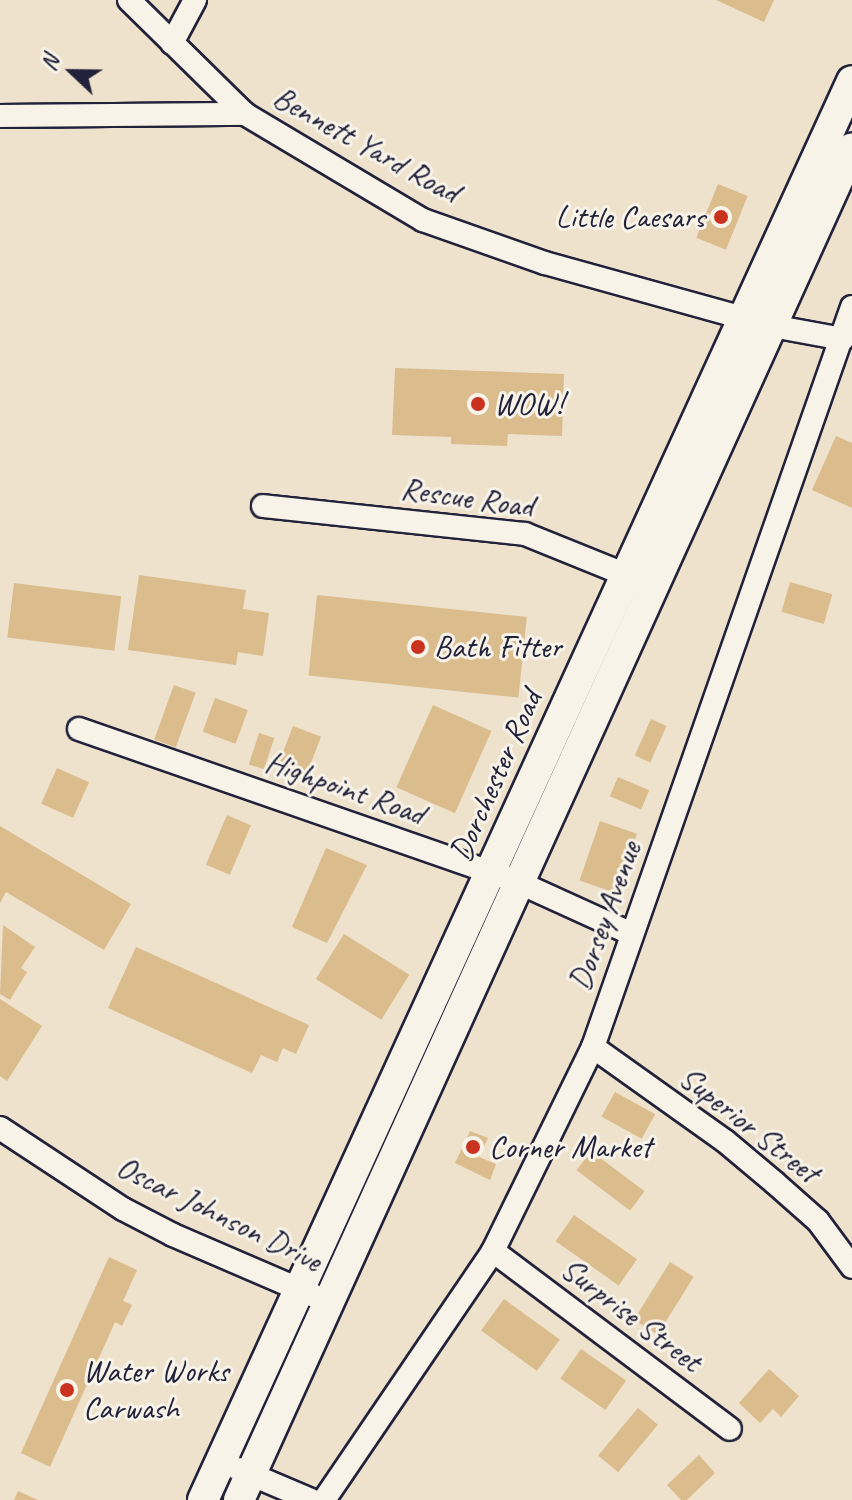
<!DOCTYPE html>
<html>
<head>
<meta charset="utf-8">
<style>
  body { margin:0 }
  #map { position:relative; width:852px; height:1500px; overflow:hidden; background:#eee2cd; font-family:Caveat,sans-serif }
  div>[style] { position:absolute }
  .building>* { inset:0; background:#dabc8d; transform-origin:0 0 }
  .roads { filter:drop-shadow(2px 0 #22223b) drop-shadow(-2px 0 #22223b) drop-shadow(0 2px #22223b) drop-shadow(0 -2px #22223b) }
  .minor>* { height:22px; margin:-11px; padding:0 11px; transform-origin:11px; border-radius:11px; background:#f7f3e8 }
  .secondary>* { height:30px; margin:-15px; padding:0 15px; transform-origin:15px; border-radius:15px; background:#f7f3e8 }
  .dots>* { width:22px; height:22px; translate:-50% -50%; box-sizing:border-box; border:4px solid #f7f3e8; border-radius:50% }
  span { translate:-50% -50%; white-space:nowrap; text-align:center; line-height:1.15; -webkit-text-stroke:6px #f7f3e8; paint-order:stroke }
  .street-label { font-size:32px; color:#22223b }
  .poi-label { font-size:32px; color:#22223b }
  .right { translate:-100% -50%; text-align:right }
  .left { translate:0 -50%; text-align:left }
  .north { position:absolute; left:32px; top:32px; width:80px; height:80px; -webkit-text-stroke:6px #f7f3e8; paint-order:stroke; rotate:292deg; font-size:22px; font-weight:700; line-height:32px; text-align:center; color:#22223b }
  .north::after { content:''; display:block; margin:auto; width:28px; height:36px; background:#22223b; clip-path:polygon(50% 0,100% 100%,50% 72%,0 100%) }
</style>
</head>
<body>
<div id="map">
  <div class="building">
    <div style="clip-path:polygon(716px 0,774px 0,764px 22px)"></div>
    <div style="left:718px;top:184px;width:32px;height:58px;rotate:22deg"></div>
    <div style="clip-path:polygon(395px 368px,564px 374px,562px 436px,508px 434px,507px 446px,451px 444px,451px 437px,392px 435px)"></div>
    <div style="clip-path:polygon(836px 436px,852px 443px,852px 508px,812px 490px)"></div>
    <div style="clip-path:polygon(139px 575px,246px 590px,243px 609px,269px 613px,263px 656px,238px 652px,236px 665px,128px 650px)"></div>
    <div style="left:790px;top:582px;width:44px;height:31px;rotate:16deg"></div>
    <div style="left:14px;top:583px;width:108px;height:55px;rotate:7deg"></div>
    <div style="left:317px;top:595px;width:211px;height:81px;rotate:6deg"></div>
    <div style="left:174px;top:685px;width:23px;height:58px;rotate:20deg"></div>
    <div style="left:215px;top:698px;width:35px;height:36px;rotate:20deg"></div>
    <div style="left:433px;top:705px;width:64px;height:90px;rotate:24deg"></div>
    <div style="left:651px;top:719px;width:17px;height:40px;rotate:24deg"></div>
    <div style="left:293px;top:726px;width:30px;height:42px;rotate:21deg"></div>
    <div style="left:259px;top:733px;width:16px;height:33px;rotate:18deg"></div>
    <div style="left:57px;top:768px;width:35px;height:39px;rotate:24deg"></div>
    <div style="left:618px;top:777px;width:34px;height:21px;rotate:23deg"></div>
    <div style="left:227px;top:815px;width:26px;height:54px;rotate:23deg"></div>
    <div style="left:600px;top:821px;width:39px;height:63px;rotate:19deg"></div>
    <div style="clip-path:polygon(0 826px,131px 904px,104px 950px,6px 892px,0 903px)"></div>
    <div style="clip-path:polygon(326px 848px,367px 865px,327px 943px,292px 927px)"></div>
    <div style="clip-path:polygon(3px 925px,35px 947px,21px 968px,27px 972px,10px 1000px,0 994px)"></div>
    <div style="left:344px;top:934px;width:77px;height:53px;rotate:32deg"></div>
    <div style="clip-path:polygon(136px 947px,309px 1025px,296px 1054px,283px 1048px,277px 1062px,261px 1055px,252px 1073px,108px 1008px)"></div>
    <div style="clip-path:polygon(0 999px,42px 1026px,7px 1081px,0 1076px)"></div>
    <div style="left:615px;top:1092px;width:46px;height:28px;rotate:29deg"></div>
    <div style="clip-path:polygon(470px 1131px,488px 1138px,479px 1157px,496px 1164px,490px 1180px,455px 1163px)"></div>
    <div style="left:591px;top:1151px;width:67px;height:24px;rotate:37deg"></div>
    <div style="left:574px;top:1215px;width:77px;height:32px;rotate:35deg"></div>
    <div style="clip-path:polygon(109px 1257px,137px 1270px,123px 1301px,132px 1305px,122px 1326px,115px 1322px,50px 1467px,21px 1453px)"></div>
    <div style="left:670px;top:1262px;width:28px;height:68px;rotate:32deg"></div>
    <div style="left:504px;top:1299px;width:69px;height:39px;rotate:36deg"></div>
    <div style="left:581px;top:1349px;width:55px;height:36px;rotate:35deg"></div>
    <div style="clip-path:polygon(769px 1369px,799px 1396px,781px 1417px,773px 1409px,760px 1423px,739px 1403px)"></div>
    <div style="left:638px;top:1408px;width:26px;height:62px;rotate:40deg"></div>
    <div style="clip-path:polygon(699px 1455px,715px 1473px,687px 1500px,681px 1500px,667px 1485px)"></div>
    <div style="clip-path:polygon(18px 1491px,38px 1500px,14px 1500px)"></div>
  </div>
  <div class="roads">
    <div class="minor">
      <div style="left:129px;top:0;width:163px;rotate:44.5deg"></div>
      <div style="left:245px;top:114px;width:207px;rotate:30.8deg"></div>
      <div style="left:423px;top:220px;width:129px;rotate:19.4deg"></div>
      <div style="left:545px;top:263px;width:236px;rotate:15.5deg"></div>
      <div style="left:772px;top:326px;width:72px;rotate:10.4deg"></div>
      <div style="left:172px;top:43px;width:49px;rotate:-61.9deg"></div>
      <div style="left:0;top:116px;width:245px;rotate:-0.5deg"></div>
      <div style="left:263px;top:506px;width:263px;rotate:6.1deg"></div>
      <div style="left:525px;top:534px;width:123px;rotate:22deg"></div>
      <div style="left:79px;top:729px;width:467px;rotate:19.2deg"></div>
      <div style="left:520px;top:883px;width:123px;rotate:24.5deg"></div>
      <div style="left:593px;top:1047px;width:162px;rotate:35.5deg"></div>
      <div style="left:725px;top:1141px;width:65px;rotate:40deg"></div>
      <div style="left:775px;top:1183px;width:57px;rotate:41.5deg"></div>
      <div style="left:818px;top:1221px;width:57px;rotate:53.5deg"></div>
      <div style="left:0;top:1128px;width:147px;rotate:33.4deg"></div>
      <div style="left:123px;top:1209px;width:56px;rotate:27.5deg"></div>
      <div style="left:173px;top:1235px;width:172px;rotate:23.3deg"></div>
      <div style="left:493px;top:1251px;width:296px;rotate:36.9deg"></div>
      <div style="left:238px;top:1469px;width:79px;rotate:23deg"></div>
      <div style="left:324px;top:1500px;width:301px;rotate:-55.8deg"></div>
      <div style="left:493px;top:1251px;width:227px;rotate:-63.9deg"></div>
      <div style="left:593px;top:1047px;width:784px;rotate:-70.71deg"></div>
    </div>
    <div class="secondary">
      <div style="left:203px;top:1500px;width:1560px;rotate:-65.42deg"></div>
      <div style="left:239px;top:1500px;width:1484px;rotate:-65.61deg"></div>
    </div>
  </div>
  <div class="dots">
    <div style="left:721px;top:217px;background:#c8321e"></div>
    <div style="left:478px;top:404px;background:#c8321e"></div>
    <div style="left:418px;top:647px;background:#c8321e"></div>
    <div style="left:473px;top:1147px;background:#c8321e"></div>
    <div style="left:67px;top:1390px;background:#c8321e"></div>
  </div>
  <div class="street-label">
    <span style="left:366px;top:145px;rotate:29deg">Bennett Yard Road</span>
    <span style="left:467px;top:498px;rotate:8deg">Rescue Road</span>
    <span style="left:496px;top:776px;rotate:-66deg">Dorchester Road</span>
    <span style="left:345px;top:788px;rotate:19deg">Highpoint Road</span>
    <span style="left:605px;top:916px;rotate:-70deg">Dorsey Avenue</span>
    <span style="left:749px;top:1125px;rotate:38deg">Superior Street</span>
    <span style="left:219px;top:1214px;rotate:26deg">Oscar Johnson Drive</span>
    <span style="left:631px;top:1315px;rotate:37deg">Surprise Street</span>
  </div>
  <div class="poi-label">
    <span class="right" style="left:705px;top:217px">Little Caesars</span>
    <span class="left" style="left:494px;top:404px">WOW!</span>
    <span class="left" style="left:434px;top:647px">Bath Fitter</span>
    <span class="left" style="left:489px;top:1147px">Corner Market</span>
    <span class="left" style="left:83px;top:1390px">Water Works<br>Carwash</span>
  </div>
  <div class="north">N</div>
</div>
</body>
</html>
